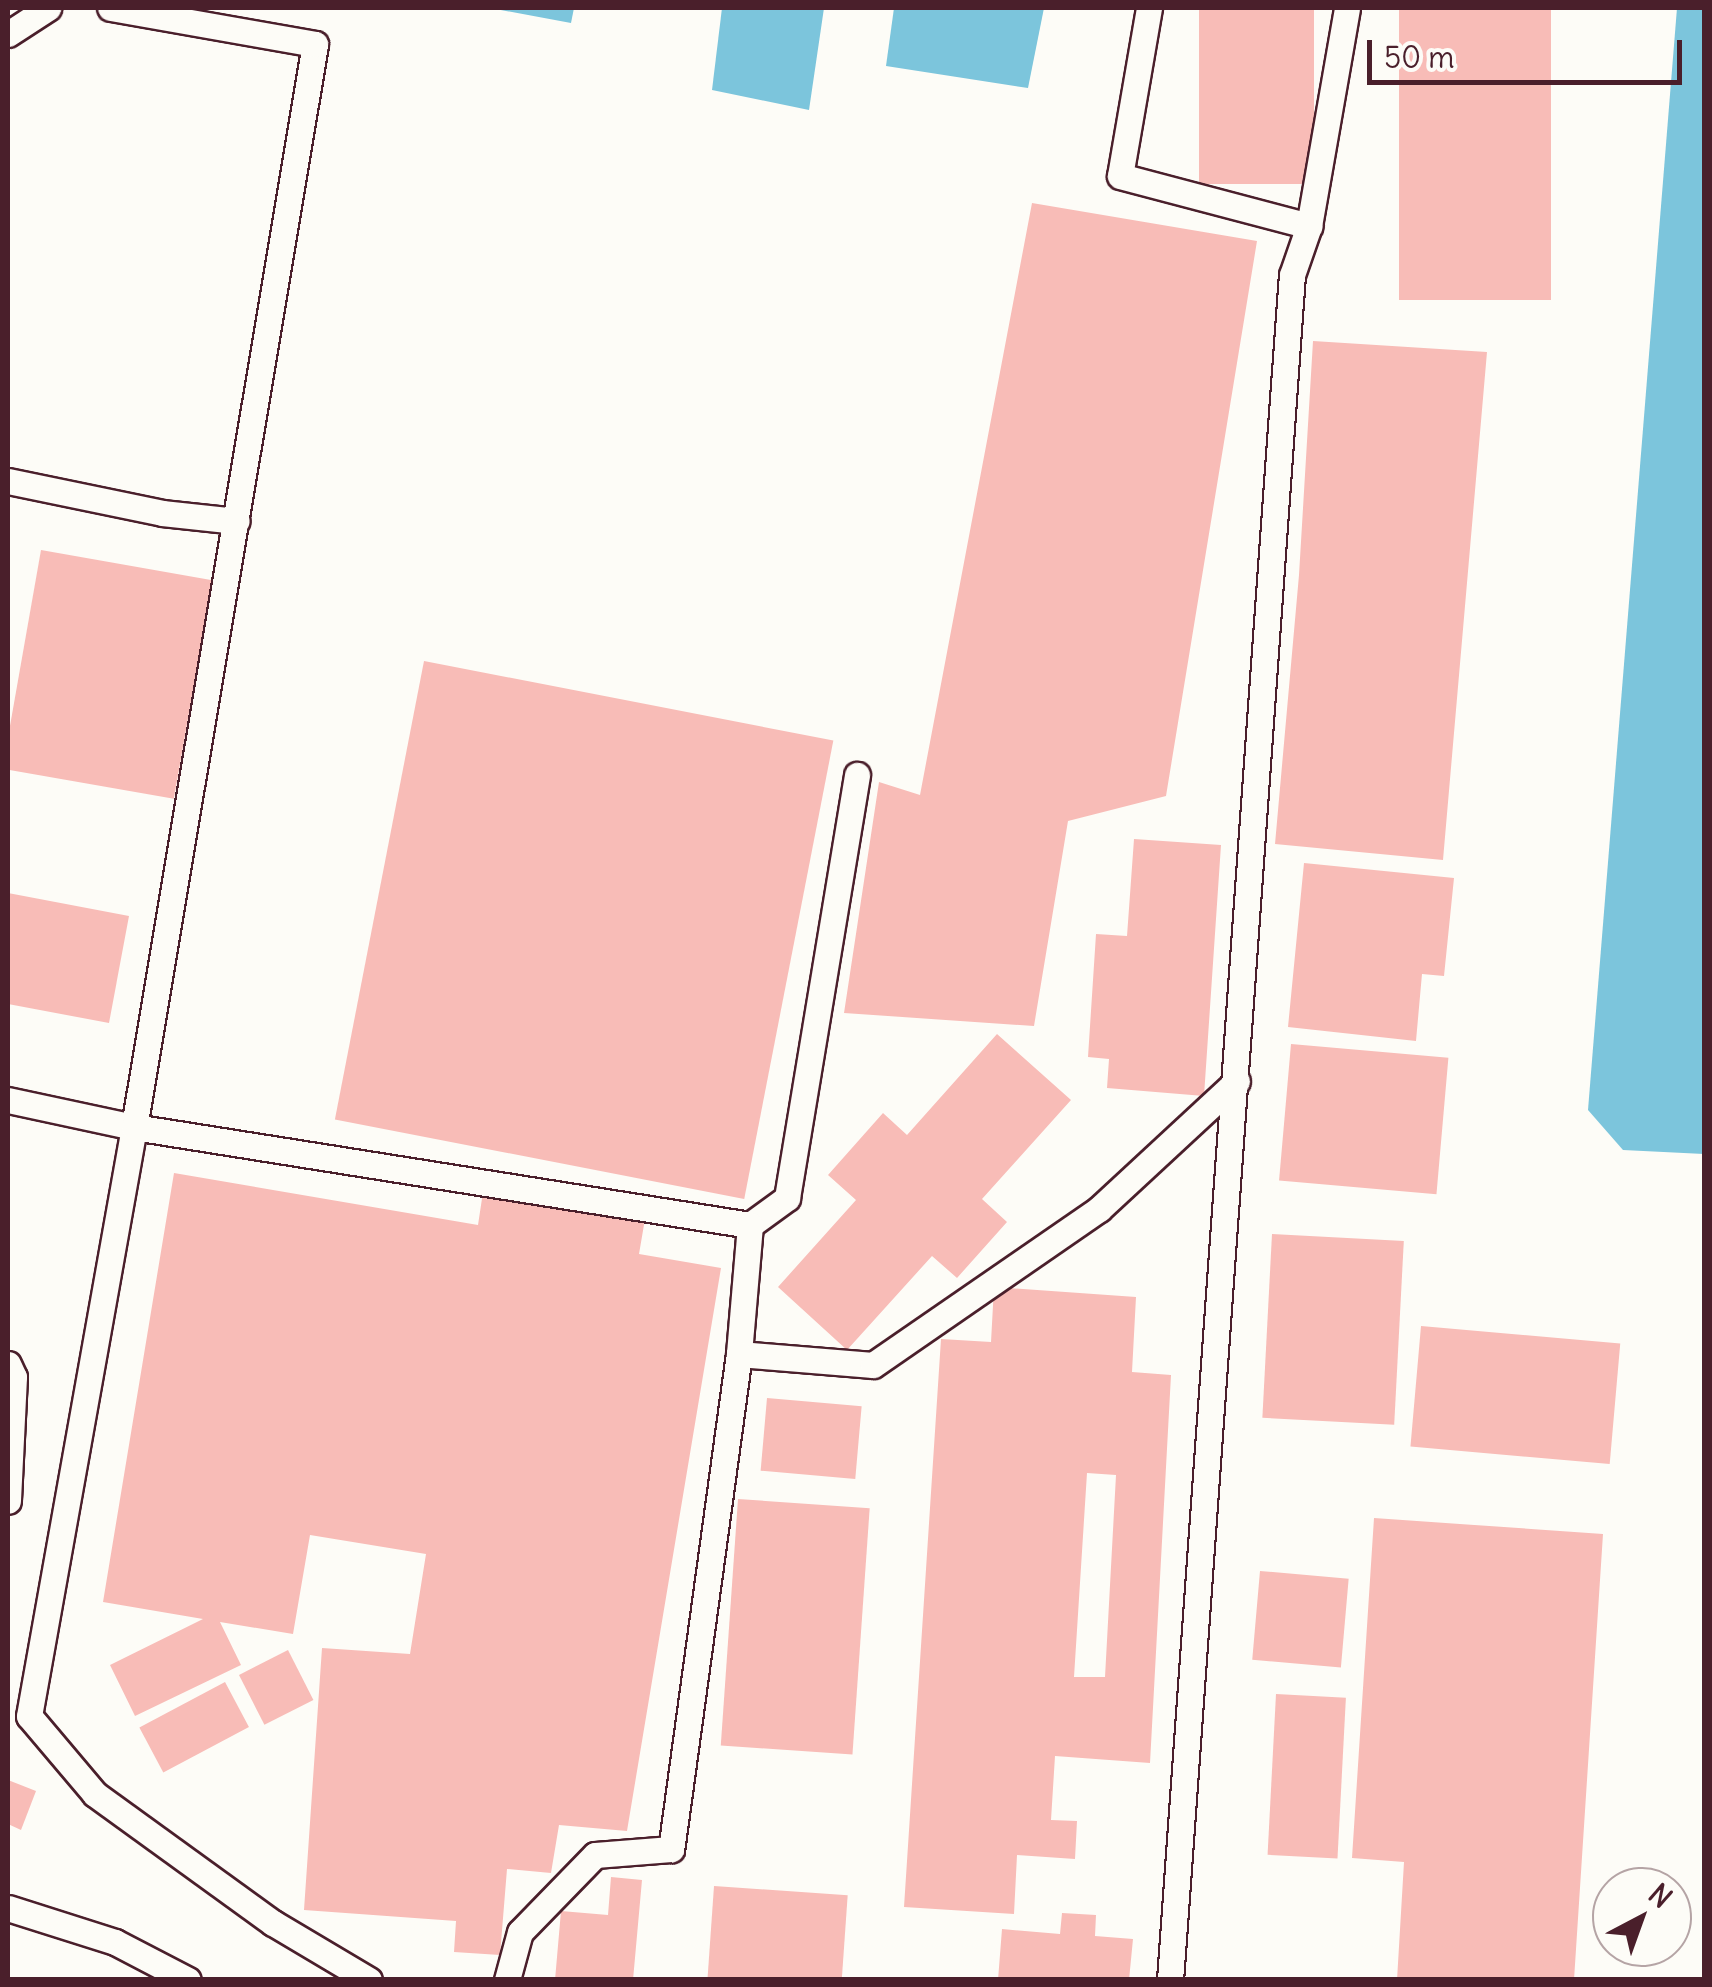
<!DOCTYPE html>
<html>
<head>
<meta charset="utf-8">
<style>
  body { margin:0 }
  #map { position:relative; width:1712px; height:1987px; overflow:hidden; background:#fdfcf7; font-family:Delius,sans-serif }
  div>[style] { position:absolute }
  .water>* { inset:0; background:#7cc5dc }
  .building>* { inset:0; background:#f8bcb7; transform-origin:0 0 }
  .roads { filter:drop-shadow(2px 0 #4a1f2b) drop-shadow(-2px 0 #4a1f2b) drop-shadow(0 2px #4a1f2b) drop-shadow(0 -2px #4a1f2b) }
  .lane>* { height:25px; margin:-12.5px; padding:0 12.5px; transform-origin:12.5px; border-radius:12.5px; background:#fdfcf7 }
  span { translate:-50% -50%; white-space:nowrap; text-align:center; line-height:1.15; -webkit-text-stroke:8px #fdfcf7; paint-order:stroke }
  .frame { position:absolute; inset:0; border:10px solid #4a1f2b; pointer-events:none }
  .north { position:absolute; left:1592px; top:1867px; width:100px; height:100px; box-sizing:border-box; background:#fdfcf7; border:2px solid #b5a4a5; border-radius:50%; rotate:41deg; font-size:28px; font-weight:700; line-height:40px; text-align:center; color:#4a1f2b }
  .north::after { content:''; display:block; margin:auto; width:35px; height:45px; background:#4a1f2b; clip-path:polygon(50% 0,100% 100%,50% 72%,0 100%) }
  .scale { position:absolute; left:1367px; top:40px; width:315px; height:45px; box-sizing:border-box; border:5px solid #4a1f2b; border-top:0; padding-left:12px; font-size:30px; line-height:35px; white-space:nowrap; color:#4a1f2b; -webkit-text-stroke:8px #fdfcf7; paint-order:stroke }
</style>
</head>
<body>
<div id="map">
  <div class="water">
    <div style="clip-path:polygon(490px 8px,574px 8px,571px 23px)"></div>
    <div style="clip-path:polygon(722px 8px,824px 8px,809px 110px,712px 90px)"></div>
    <div style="clip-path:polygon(894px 8px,1044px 8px,1028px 88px,886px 66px)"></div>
    <div style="clip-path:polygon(1677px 8px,1704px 8px,1704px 1154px,1623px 1150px,1588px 1110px)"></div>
  </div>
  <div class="building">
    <div style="left:1199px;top:8px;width:115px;height:176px"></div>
    <div style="left:1399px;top:8px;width:152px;height:292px"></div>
    <div style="clip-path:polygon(1032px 203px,1257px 241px,1166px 796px,1068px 821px,1034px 1026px,844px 1013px,879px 782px,920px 795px)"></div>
    <div style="clip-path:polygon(1313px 341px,1487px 352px,1443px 860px,1275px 844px,1299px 575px)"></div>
    <div style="left:41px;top:550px;width:174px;height:222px;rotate:10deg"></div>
    <div style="left:424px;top:661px;width:417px;height:467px;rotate:11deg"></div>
    <div style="clip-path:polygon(1134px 839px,1221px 845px,1204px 1096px,1107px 1088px,1109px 1059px,1088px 1057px,1096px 934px,1127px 936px)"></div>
    <div style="clip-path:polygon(1304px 863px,1454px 878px,1444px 976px,1422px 974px,1416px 1041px,1288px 1027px)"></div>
    <div style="clip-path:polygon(8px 893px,129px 916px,109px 1023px,8px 1004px)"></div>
    <div style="clip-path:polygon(997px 1034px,1071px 1100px,982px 1199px,1007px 1222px,957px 1278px,932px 1256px,847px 1350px,778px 1287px,856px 1200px,828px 1175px,883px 1113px,907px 1135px)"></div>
    <div style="left:1291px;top:1044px;width:158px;height:137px;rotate:5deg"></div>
    <div style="clip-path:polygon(174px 1173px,478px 1225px,483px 1192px,645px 1219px,639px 1254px,721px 1268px,627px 1831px,559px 1825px,551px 1873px,507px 1869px,500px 1955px,454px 1952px,456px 1921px,304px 1910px,322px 1648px,410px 1654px,426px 1554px,310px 1535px,293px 1634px,220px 1622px,241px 1665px,135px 1716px,110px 1665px,203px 1619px,103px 1602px)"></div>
    <div style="left:1272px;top:1234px;width:132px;height:184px;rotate:3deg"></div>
    <div style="clip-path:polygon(evenodd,994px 1287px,1136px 1297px,1132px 1372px,1171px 1375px,1150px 1763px,1055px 1756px,1051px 1820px,1077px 1821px,1075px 1859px,1017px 1855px,1014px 1914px,904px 1907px,941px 1339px,991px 1342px,994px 1287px,1087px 1473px,1116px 1475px,1105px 1677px,1074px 1677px,1087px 1473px)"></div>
    <div style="left:1421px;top:1326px;width:200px;height:121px;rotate:5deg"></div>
    <div style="left:767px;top:1398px;width:95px;height:73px;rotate:5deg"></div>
    <div style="left:738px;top:1499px;width:132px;height:247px;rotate:4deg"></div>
    <div style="clip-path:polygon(1374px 1518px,1603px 1534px,1574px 1980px,1397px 1980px,1404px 1862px,1352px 1858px)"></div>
    <div style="left:1260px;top:1571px;width:89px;height:89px;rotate:5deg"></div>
    <div style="left:288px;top:1650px;width:56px;height:55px;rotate:63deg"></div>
    <div style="left:225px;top:1682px;width:51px;height:97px;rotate:62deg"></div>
    <div style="left:1276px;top:1694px;width:70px;height:161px;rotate:3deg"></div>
    <div style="clip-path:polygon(8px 1780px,36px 1791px,21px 1830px,8px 1824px)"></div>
    <div style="clip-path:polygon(611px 1877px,642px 1880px,633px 1980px,555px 1980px,561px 1911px,608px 1915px)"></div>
    <div style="left:714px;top:1886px;width:134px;height:94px;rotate:4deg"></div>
    <div style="clip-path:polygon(1062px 1913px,1096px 1915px,1095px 1936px,1133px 1939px,1129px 1980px,998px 1980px,1002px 1929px,1060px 1934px)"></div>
  </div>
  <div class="roads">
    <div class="lane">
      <div style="left:1149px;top:8px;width:170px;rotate:99.8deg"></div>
      <div style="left:1120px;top:176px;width:196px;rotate:14.8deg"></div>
      <div style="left:8px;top:34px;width:48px;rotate:-33deg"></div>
      <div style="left:8px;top:481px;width:157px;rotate:11.7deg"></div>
      <div style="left:162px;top:513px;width:75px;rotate:6.1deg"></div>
      <div style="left:8px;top:1100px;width:129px;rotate:12.1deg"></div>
      <div style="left:134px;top:1127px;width:1098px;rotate:-80.51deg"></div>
      <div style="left:315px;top:44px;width:208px;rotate:-170deg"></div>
      <div style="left:750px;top:1225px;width:46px;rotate:-36.1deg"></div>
      <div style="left:787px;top:1198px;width:429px;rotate:-80.6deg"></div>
      <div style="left:739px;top:1354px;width:134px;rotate:4.7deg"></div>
      <div style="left:873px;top:1365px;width:275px;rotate:-34.6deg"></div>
      <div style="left:1099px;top:1209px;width:188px;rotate:-42.8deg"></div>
      <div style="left:8px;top:1364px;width:14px;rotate:65deg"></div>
      <div style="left:14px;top:1377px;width:124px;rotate:92.8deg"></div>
      <div style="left:8px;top:1908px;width:112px;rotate:17.6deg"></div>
      <div style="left:115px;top:1942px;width:82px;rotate:27.5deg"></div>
      <div style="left:369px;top:1980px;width:112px;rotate:-149.3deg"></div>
      <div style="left:273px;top:1923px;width:220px;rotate:-144.1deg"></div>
      <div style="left:95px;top:1794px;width:102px;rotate:-130.2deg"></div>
      <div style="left:29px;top:1716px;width:598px;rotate:-79.89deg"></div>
      <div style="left:134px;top:1127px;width:624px;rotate:9.04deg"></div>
      <div style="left:750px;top:1225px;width:129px;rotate:94.9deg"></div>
      <div style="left:739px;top:1354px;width:500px;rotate:97.8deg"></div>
      <div style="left:671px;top:1849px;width:76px;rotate:175.5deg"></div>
      <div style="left:595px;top:1855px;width:107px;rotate:134.2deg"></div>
      <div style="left:520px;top:1932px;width:50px;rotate:105.2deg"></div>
      <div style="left:1170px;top:1980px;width:1709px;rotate:-85.91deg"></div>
      <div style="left:1292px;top:275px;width:52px;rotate:-70.9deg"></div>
      <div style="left:1309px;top:226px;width:221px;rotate:-80.1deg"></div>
    </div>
  </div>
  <div class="frame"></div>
  <div class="north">N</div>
  <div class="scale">50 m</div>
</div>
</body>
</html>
